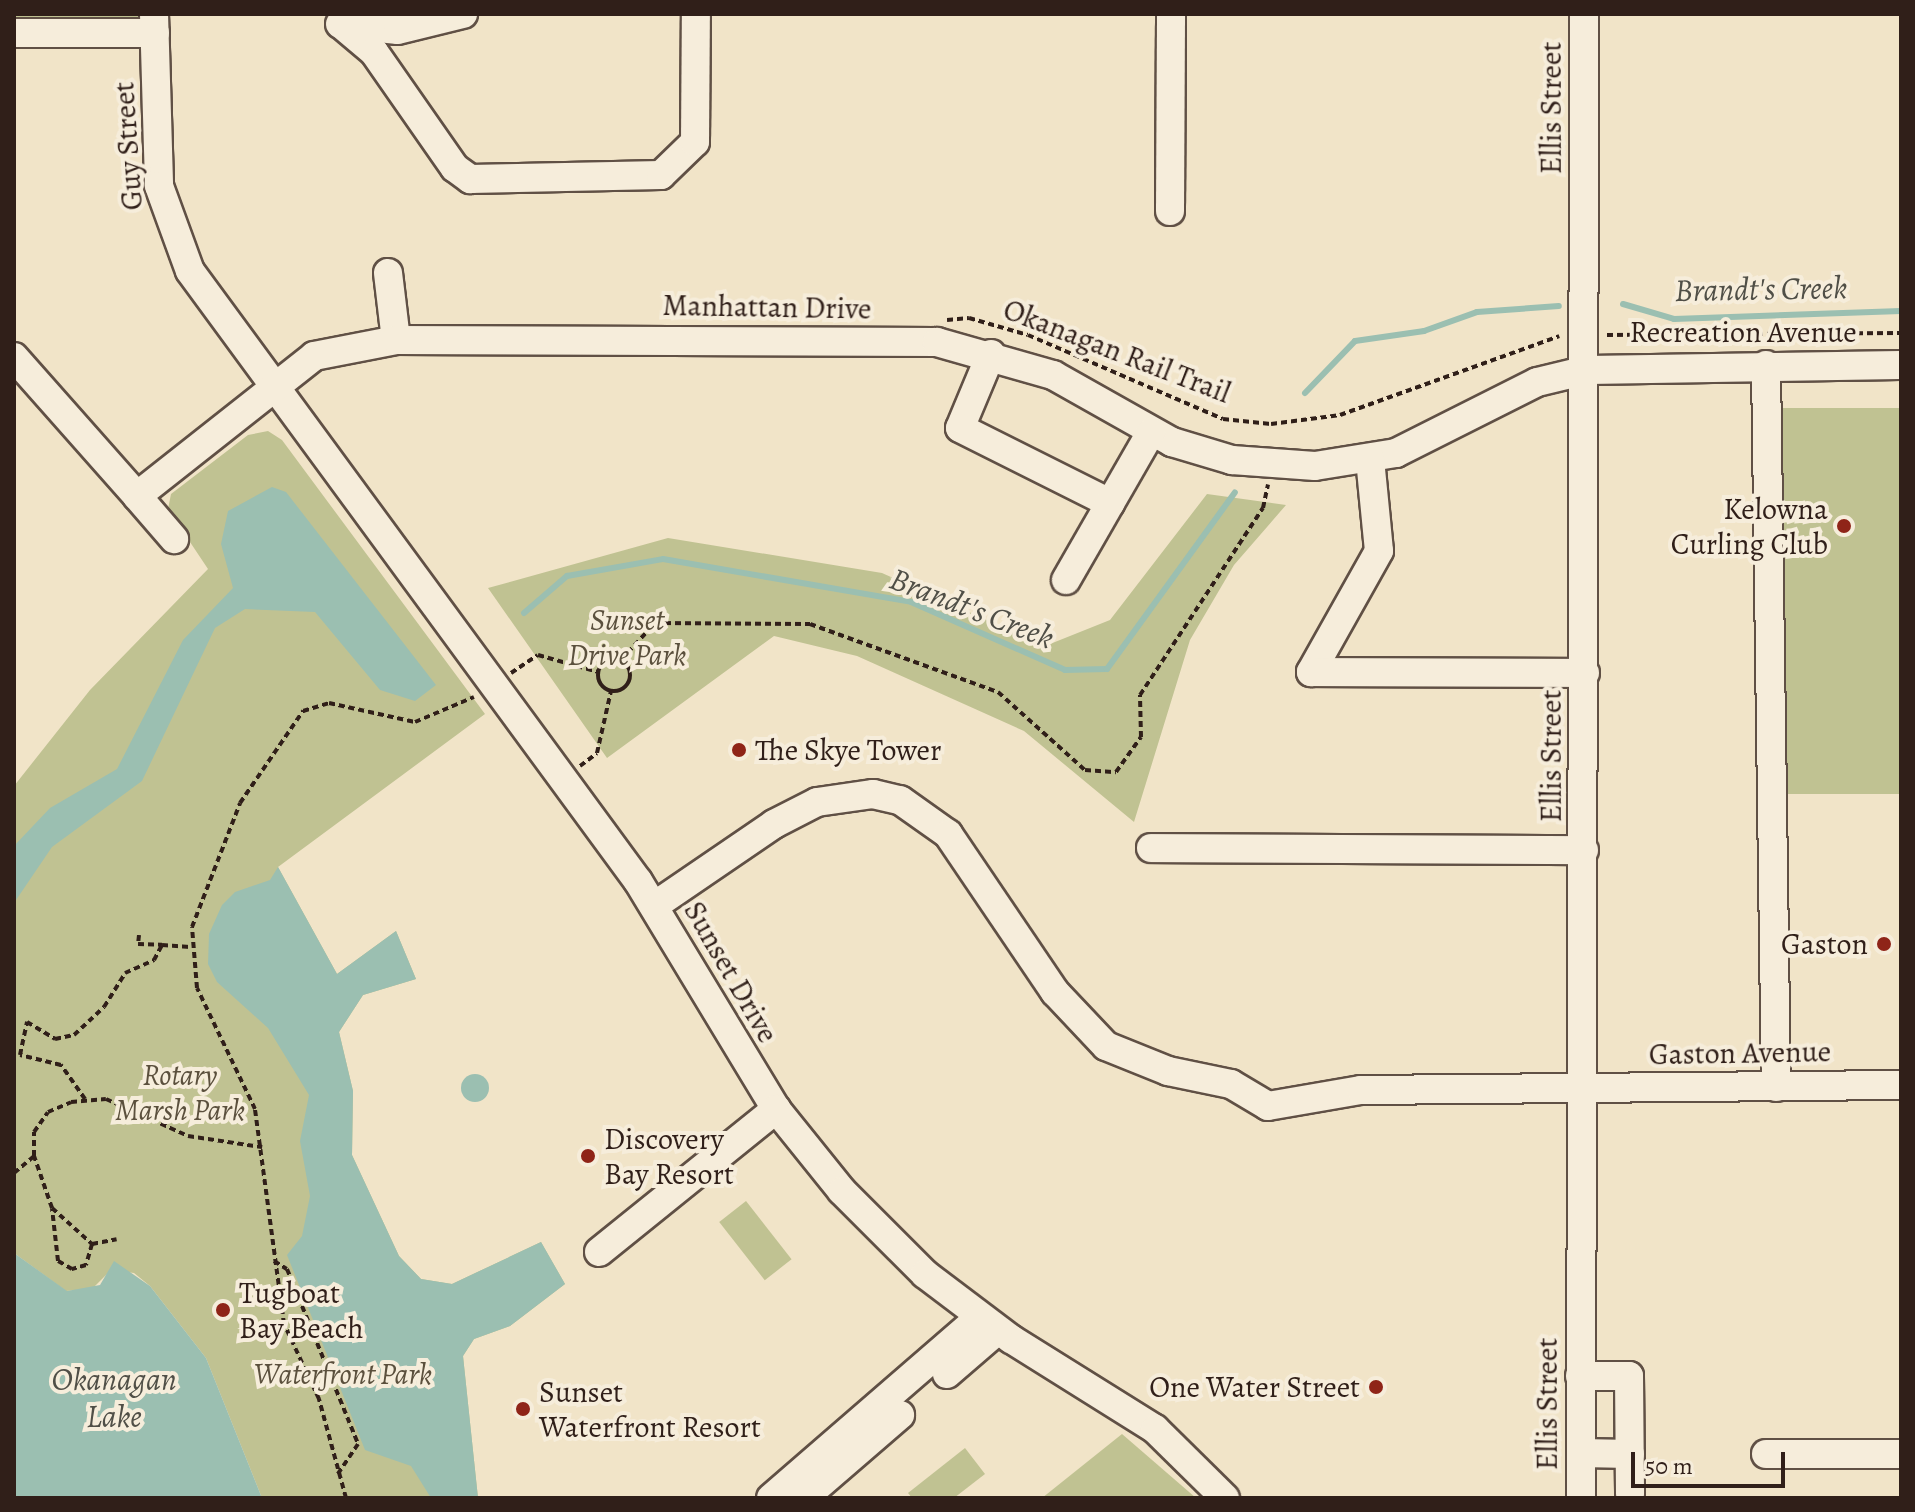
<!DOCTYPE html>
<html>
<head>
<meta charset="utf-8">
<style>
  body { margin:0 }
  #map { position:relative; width:1915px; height:1512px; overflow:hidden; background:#f1e4c8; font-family:Alegreya,serif }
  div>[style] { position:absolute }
  .green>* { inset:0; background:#c0c292; transform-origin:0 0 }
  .water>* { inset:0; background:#9bbfb1 }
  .round { border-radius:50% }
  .stream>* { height:6px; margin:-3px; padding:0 3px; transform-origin:3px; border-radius:3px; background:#9bbfb1 }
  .path>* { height:4px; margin-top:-2px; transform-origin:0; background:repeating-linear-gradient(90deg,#301f19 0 6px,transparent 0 10px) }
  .path>.ring { margin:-2px; padding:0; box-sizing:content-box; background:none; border:4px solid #301f19; border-radius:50% }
  .roads { filter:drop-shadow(2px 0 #605045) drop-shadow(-2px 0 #605045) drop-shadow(0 2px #605045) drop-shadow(0 -2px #605045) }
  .minor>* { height:28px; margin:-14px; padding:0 14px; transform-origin:14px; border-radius:14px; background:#f6eddb }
  .dots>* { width:22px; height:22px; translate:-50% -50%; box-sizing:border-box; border:4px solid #f6eddb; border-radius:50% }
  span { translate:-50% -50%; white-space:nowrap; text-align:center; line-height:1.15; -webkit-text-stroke:8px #f6eddb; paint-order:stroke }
  .street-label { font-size:30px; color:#301f19 }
  .poi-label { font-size:30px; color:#301f19 }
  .right { translate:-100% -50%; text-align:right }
  .left { translate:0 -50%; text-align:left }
  .park-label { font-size:30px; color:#5b503d; font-style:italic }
  .water-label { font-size:32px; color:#504f47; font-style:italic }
  .frame { position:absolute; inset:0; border:16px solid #301f19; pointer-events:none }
  .scale { position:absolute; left:1631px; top:1452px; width:154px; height:36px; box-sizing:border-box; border:4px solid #301f19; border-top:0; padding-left:10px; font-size:24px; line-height:28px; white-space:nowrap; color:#301f19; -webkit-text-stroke:6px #f6eddb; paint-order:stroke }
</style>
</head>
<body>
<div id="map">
  <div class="green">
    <div style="clip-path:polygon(14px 14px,138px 14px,138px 24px,14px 27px)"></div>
    <div style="left:1777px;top:408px;width:124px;height:386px"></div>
    <div style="clip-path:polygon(268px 431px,282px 440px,485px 714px,278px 867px,337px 974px,396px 931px,416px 979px,363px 995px,339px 1032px,353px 1091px,352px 1155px,399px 1256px,421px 1279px,452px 1284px,541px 1242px,565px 1284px,510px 1326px,474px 1339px,463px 1356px,478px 1498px,262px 1498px,206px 1358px,150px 1286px,134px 1273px,111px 1270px,92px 1289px,66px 1291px,14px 1253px,14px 786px,90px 690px,208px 569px,168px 509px,171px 494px,248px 435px)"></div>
    <div style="clip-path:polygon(1207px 494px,1286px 505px,1234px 565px,1190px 640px,1134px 822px,1024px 731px,857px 656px,774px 636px,607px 758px,488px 588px,668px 538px,882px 573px,1045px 646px,1110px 620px)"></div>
    <div style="left:746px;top:1201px;width:74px;height:34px;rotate:52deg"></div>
    <div style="clip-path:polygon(1122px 1434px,1196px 1498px,1042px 1498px)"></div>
    <div style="clip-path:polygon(965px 1448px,985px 1474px,954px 1498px,912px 1498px,908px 1493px)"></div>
  </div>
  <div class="water">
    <div style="clip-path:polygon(272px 487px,286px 492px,436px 685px,415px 701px,380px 690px,315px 612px,245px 609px,215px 628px,142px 781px,52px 847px,14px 903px,14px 846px,50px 808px,117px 769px,183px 640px,233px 588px,221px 544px,228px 511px)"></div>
    <div style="clip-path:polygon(278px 867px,337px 974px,396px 931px,416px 979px,363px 995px,339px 1032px,353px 1091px,352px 1155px,399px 1256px,421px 1279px,452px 1284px,541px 1242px,565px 1284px,510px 1326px,474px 1339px,463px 1356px,478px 1498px,431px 1498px,411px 1466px,365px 1450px,287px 1255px,302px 1236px,310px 1196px,300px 1141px,309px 1095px,268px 1028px,217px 982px,208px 964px,209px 934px,222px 905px,235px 892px,270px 880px)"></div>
    <div class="round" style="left:461px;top:1074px;width:28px;height:28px"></div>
    <div style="clip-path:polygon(14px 1253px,67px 1291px,100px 1285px,114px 1261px,150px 1286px,206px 1358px,262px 1498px,14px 1498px)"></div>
  </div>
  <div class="stream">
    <div style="left:1623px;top:304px;width:53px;rotate:16.4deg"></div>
    <div style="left:1674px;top:319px;width:227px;rotate:-2deg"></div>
    <div style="left:1305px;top:393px;width:72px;rotate:-46.1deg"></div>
    <div style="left:1355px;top:341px;width:70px;rotate:-8.2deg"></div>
    <div style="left:1424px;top:331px;width:56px;rotate:-19.7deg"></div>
    <div style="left:1477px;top:312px;width:82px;rotate:-4.2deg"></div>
    <div style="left:524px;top:613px;width:57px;rotate:-40.7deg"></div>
    <div style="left:567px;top:576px;width:97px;rotate:-10deg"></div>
    <div style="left:663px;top:559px;width:252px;rotate:9.8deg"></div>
    <div style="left:911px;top:602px;width:168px;rotate:23.8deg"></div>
    <div style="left:1065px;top:670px;width:42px;rotate:-1.4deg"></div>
    <div style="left:1107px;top:669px;width:218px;rotate:-54.1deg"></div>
  </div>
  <div class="path">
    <div style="left:947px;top:320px;width:22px;rotate:-5deg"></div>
    <div style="left:969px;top:318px;width:61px;rotate:16.1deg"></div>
    <div style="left:1028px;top:335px;width:212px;rotate:23.3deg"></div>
    <div style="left:1223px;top:419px;width:48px;rotate:5.9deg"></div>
    <div style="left:1271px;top:424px;width:70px;rotate:-7.4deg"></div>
    <div style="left:1340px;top:415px;width:233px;rotate:-19.8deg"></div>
    <div style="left:1607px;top:335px;width:294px;rotate:-0.4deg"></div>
    <div class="ring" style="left:598px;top:659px;width:28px;height:28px"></div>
    <div style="left:621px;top:660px;width:50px;rotate:-47.4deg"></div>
    <div style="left:655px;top:623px;width:155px;rotate:0.4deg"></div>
    <div style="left:810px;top:624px;width:200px;rotate:19.9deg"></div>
    <div style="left:998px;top:692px;width:117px;rotate:41.9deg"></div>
    <div style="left:1085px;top:770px;width:31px;rotate:4deg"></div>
    <div style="left:1116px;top:772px;width:43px;rotate:-54.5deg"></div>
    <div style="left:1141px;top:737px;width:42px;rotate:-91.4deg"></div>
    <div style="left:1140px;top:695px;width:224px;rotate:-56.7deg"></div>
    <div style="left:1263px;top:508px;width:24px;rotate:-78deg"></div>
    <div style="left:511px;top:673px;width:32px;rotate:-34deg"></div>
    <div style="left:538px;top:655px;width:62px;rotate:15.8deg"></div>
    <div style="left:580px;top:766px;width:21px;rotate:-37deg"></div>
    <div style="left:597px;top:753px;width:64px;rotate:-77.3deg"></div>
    <div style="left:139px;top:935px;width:9px;rotate:96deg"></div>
    <div style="left:138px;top:944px;width:24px;rotate:2deg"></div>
    <div style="left:85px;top:1099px;width:42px;rotate:-125.2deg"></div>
    <div style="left:61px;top:1065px;width:42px;rotate:-166.3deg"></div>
    <div style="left:20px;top:1055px;width:34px;rotate:-78deg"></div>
    <div style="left:27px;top:1022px;width:33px;rotate:31deg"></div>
    <div style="left:55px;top:1039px;width:19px;rotate:-12deg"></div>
    <div style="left:74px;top:1035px;width:41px;rotate:-43deg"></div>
    <div style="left:104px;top:1007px;width:40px;rotate:-58deg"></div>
    <div style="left:125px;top:973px;width:32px;rotate:-24deg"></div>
    <div style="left:154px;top:960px;width:17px;rotate:-62deg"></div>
    <div style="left:162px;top:945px;width:28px;rotate:4deg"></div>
    <div style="left:14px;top:1173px;width:26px;rotate:-40deg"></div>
    <div style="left:52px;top:1208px;width:54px;rotate:42deg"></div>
    <div style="left:92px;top:1244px;width:22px;rotate:106deg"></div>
    <div style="left:86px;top:1265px;width:15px;rotate:164deg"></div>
    <div style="left:72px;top:1269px;width:16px;rotate:-150deg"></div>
    <div style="left:58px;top:1261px;width:53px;rotate:-96.5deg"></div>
    <div style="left:52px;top:1208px;width:55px;rotate:-109.1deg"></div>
    <div style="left:34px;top:1156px;width:24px;rotate:-90deg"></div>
    <div style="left:34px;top:1132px;width:24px;rotate:-55deg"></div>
    <div style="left:48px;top:1112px;width:25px;rotate:-23deg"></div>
    <div style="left:71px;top:1102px;width:35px;rotate:-5deg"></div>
    <div style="left:106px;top:1099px;width:90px;rotate:24.3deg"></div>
    <div style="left:188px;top:1136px;width:75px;rotate:8.5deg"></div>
    <div style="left:92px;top:1244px;width:25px;rotate:-11deg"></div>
    <div style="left:274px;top:1261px;width:15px;rotate:32deg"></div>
    <div style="left:287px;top:1269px;width:189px;rotate:67.9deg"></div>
    <div style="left:358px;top:1444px;width:36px;rotate:124deg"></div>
    <div style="left:346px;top:1498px;width:103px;rotate:-105.3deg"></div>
    <div style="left:319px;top:1399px;width:83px;rotate:-115deg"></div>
    <div style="left:284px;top:1324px;width:217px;rotate:-97.7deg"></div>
    <div style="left:255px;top:1109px;width:134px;rotate:-115.6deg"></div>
    <div style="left:197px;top:988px;width:61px;rotate:-94.7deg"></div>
    <div style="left:192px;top:927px;width:133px;rotate:-68.8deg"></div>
    <div style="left:240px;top:803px;width:112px;rotate:-55.6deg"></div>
    <div style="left:303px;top:711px;width:27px;rotate:-17deg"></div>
    <div style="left:329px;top:703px;width:88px;rotate:12.5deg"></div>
    <div style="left:415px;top:722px;width:64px;rotate:-23deg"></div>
  </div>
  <div class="roads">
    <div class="minor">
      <div style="left:154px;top:14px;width:172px;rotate:88.3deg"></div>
      <div style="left:159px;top:186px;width:90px;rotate:70deg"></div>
      <div style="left:190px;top:271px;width:757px;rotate:53.71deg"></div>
      <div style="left:638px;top:881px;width:267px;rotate:58.8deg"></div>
      <div style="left:776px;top:1109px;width:105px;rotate:51.2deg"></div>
      <div style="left:842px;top:1191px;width:117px;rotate:45deg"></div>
      <div style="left:925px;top:1274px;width:108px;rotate:37.1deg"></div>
      <div style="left:1011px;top:1339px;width:170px;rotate:32deg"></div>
      <div style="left:1155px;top:1429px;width:98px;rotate:44.6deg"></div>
      <div style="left:340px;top:24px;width:58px;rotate:5.9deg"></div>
      <div style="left:398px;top:30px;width:67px;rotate:-13.8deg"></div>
      <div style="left:342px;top:25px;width:42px;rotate:40.2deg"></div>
      <div style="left:374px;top:52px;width:141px;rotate:55.1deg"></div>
      <div style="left:455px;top:168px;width:19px;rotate:36deg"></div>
      <div style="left:470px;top:179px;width:191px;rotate:-1.2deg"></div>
      <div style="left:661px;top:175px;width:47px;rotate:-44.1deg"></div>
      <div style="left:695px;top:142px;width:128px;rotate:-89.6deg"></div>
      <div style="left:14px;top:33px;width:141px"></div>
      <div style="left:1170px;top:211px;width:197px;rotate:-89.7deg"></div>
      <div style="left:388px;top:273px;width:67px;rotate:83.2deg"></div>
      <div style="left:991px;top:354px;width:80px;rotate:112.7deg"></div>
      <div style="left:960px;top:428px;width:168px;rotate:26.6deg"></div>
      <div style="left:14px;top:357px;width:186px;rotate:48.5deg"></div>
      <div style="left:137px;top:496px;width:226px;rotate:-38.3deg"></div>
      <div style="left:314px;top:356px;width:84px;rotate:-11deg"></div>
      <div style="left:396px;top:340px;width:541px;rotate:0.21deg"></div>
      <div style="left:937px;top:342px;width:121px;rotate:15.9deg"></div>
      <div style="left:1053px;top:375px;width:137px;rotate:29.4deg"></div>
      <div style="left:1172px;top:442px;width:63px;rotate:16.7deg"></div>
      <div style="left:1232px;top:460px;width:83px;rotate:4.1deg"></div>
      <div style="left:1315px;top:466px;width:82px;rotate:-9.1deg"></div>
      <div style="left:1396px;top:453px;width:158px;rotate:-26.7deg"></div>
      <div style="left:1537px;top:382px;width:51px;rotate:-13.5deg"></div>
      <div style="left:1587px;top:370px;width:314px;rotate:-0.9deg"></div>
      <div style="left:1766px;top:365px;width:722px;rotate:89.21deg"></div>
      <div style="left:1370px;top:459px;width:92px;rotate:84.4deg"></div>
      <div style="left:1379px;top:551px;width:139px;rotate:119.3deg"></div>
      <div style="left:1311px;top:672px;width:274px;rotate:0.2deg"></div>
      <div style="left:137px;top:496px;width:57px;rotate:49.3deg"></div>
      <div style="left:1066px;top:580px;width:171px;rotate:-60.1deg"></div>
      <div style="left:1151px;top:848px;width:433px;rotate:0.3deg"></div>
      <div style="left:654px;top:906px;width:145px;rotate:-34.3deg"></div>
      <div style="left:774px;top:824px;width:48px;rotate:-27.1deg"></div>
      <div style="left:817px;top:802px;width:57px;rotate:-8.1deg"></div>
      <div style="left:873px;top:794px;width:28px;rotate:13deg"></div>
      <div style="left:900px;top:800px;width:59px;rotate:35.3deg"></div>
      <div style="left:948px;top:834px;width:191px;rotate:55.9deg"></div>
      <div style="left:1055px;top:992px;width:74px;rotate:46.6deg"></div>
      <div style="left:1106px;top:1046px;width:67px;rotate:22deg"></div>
      <div style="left:1168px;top:1071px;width:64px;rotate:11.7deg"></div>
      <div style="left:1231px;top:1084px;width:43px;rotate:30.7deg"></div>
      <div style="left:1268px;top:1106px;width:94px;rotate:-9.8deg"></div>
      <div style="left:1361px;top:1090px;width:540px;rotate:-0.53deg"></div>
      <div style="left:599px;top:1252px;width:228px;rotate:-38.9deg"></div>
      <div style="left:947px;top:1374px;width:67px;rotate:-40.8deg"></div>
      <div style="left:1580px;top:1376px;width:49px"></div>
      <div style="left:1629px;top:1376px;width:118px;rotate:89.5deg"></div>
      <div style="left:1581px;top:1453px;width:49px;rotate:1.2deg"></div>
      <div style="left:1766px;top:1454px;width:135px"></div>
      <div style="left:771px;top:1498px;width:276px;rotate:-40.9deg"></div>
      <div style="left:804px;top:1498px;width:127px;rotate:-40.8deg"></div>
      <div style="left:1581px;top:1498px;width:1484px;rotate:-89.88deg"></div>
    </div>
  </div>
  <div class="dots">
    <div style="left:1844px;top:526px;background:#8f2418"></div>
    <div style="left:739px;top:750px;background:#8f2418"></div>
    <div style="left:1884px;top:944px;background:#8f2418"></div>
    <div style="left:588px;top:1156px;background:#8f2418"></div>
    <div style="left:223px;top:1310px;background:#8f2418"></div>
    <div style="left:1376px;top:1387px;background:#8f2418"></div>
    <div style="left:523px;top:1409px;background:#8f2418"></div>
  </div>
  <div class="street-label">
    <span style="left:1551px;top:108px;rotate:-90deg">Ellis Street</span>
    <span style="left:128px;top:146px;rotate:-94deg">Guy Street</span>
    <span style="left:767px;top:307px;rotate:1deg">Manhattan Drive</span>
    <span style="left:1743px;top:332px">Recreation Avenue</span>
    <span style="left:1117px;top:351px;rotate:21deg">Okanagan Rail Trail</span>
    <span style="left:1551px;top:756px;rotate:-90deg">Ellis Street</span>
    <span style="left:731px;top:972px;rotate:60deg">Sunset Drive</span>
    <span style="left:1740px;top:1053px;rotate:-1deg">Gaston Avenue</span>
    <span style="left:1547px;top:1404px;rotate:-90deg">Ellis Street</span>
  </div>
  <div class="poi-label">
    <span class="right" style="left:1828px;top:526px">Kelowna<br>Curling Club</span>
    <span class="left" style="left:755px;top:750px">The Skye Tower</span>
    <span class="right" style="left:1868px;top:944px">Gaston</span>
    <span class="left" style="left:604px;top:1156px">Discovery<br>Bay Resort</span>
    <span class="left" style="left:239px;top:1310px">Tugboat<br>Bay Beach</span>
    <span class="right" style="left:1360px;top:1387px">One Water Street</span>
    <span class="left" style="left:539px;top:1409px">Sunset<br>Waterfront Resort</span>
  </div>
  <div class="park-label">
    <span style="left:627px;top:637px">Sunset<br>Drive Park</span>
    <span style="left:180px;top:1092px">Rotary<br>Marsh Park</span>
    <span style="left:343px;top:1374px">Waterfront Park</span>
  </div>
  <div class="water-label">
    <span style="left:1761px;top:289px;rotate:-1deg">Brandt's Creek</span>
    <span style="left:972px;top:608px;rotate:21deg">Brandt's Creek</span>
    <span style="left:114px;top:1398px">Okanagan<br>Lake</span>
  </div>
  <div class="frame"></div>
  <div class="scale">50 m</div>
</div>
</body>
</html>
